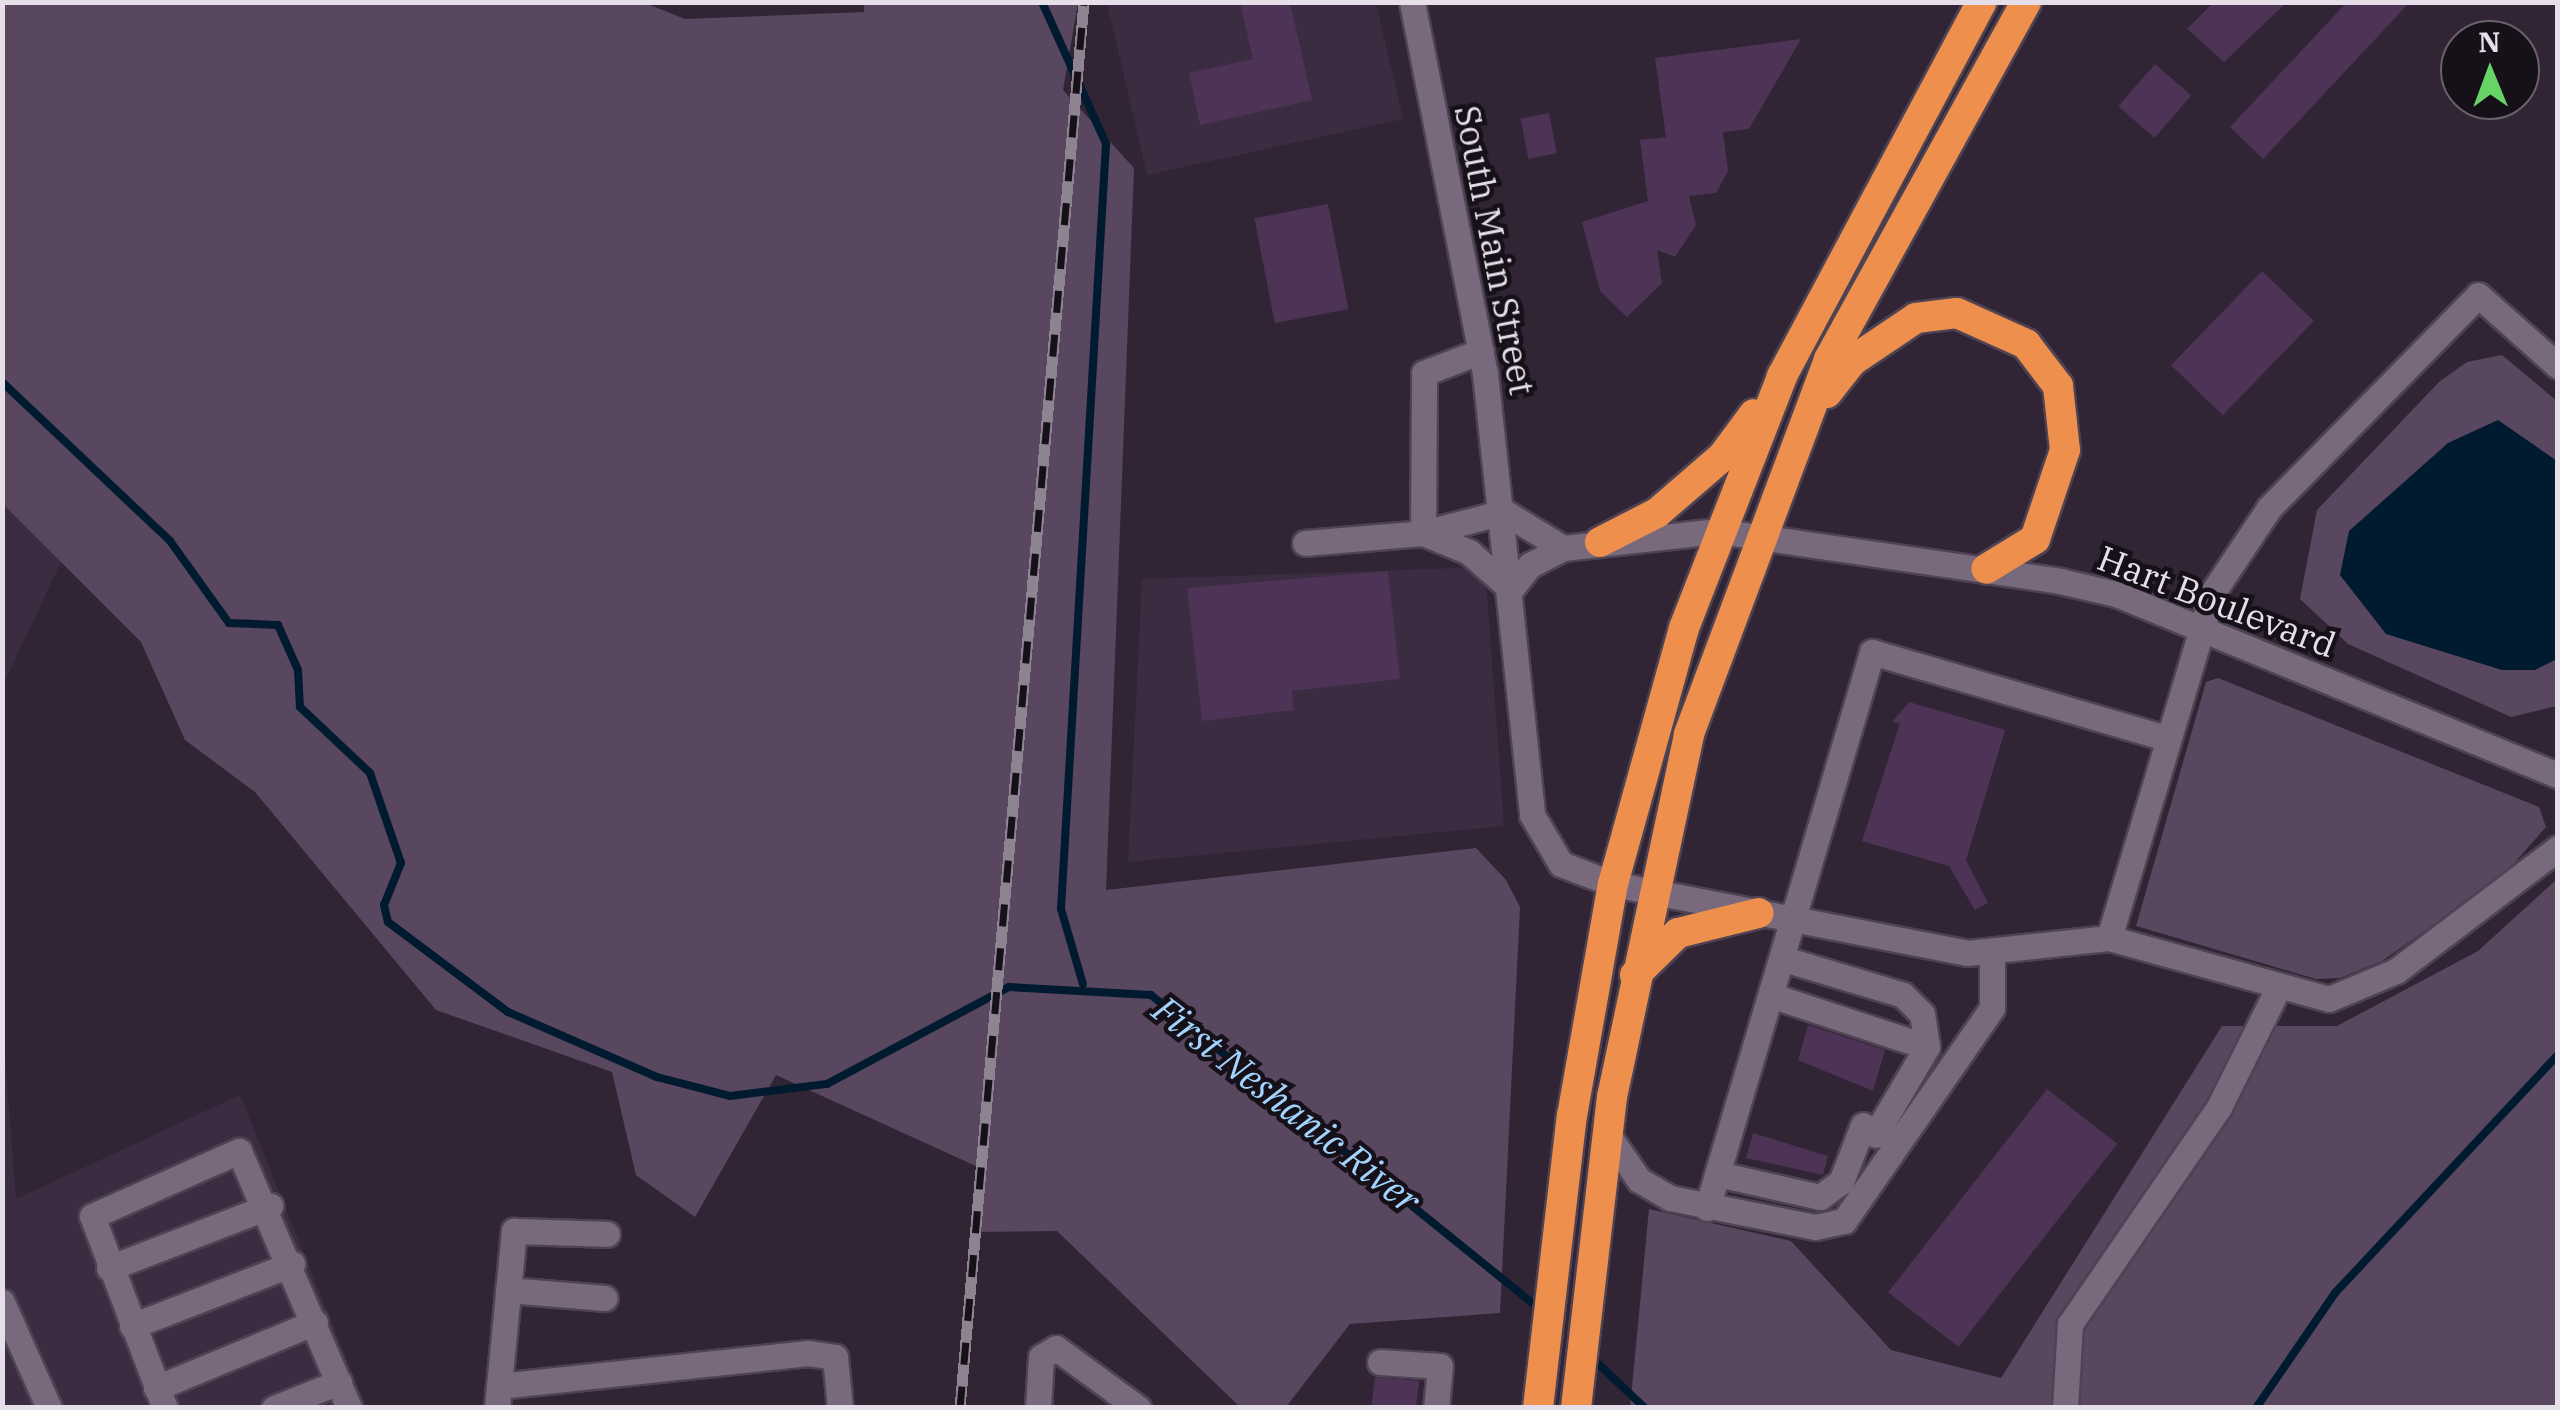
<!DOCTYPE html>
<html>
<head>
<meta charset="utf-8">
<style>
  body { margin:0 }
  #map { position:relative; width:2560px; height:1410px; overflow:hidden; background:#312535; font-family:"IBM Plex Serif",serif }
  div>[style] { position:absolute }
  .built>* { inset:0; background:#3b2c41 }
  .green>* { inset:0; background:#58475e }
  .water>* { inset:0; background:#001a2f }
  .stream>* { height:8px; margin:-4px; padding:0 4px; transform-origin:4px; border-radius:4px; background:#001a2f }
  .building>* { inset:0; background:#4d3356; transform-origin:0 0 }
  .roads { filter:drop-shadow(2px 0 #4e4352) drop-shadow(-2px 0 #4e4352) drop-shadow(0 2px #4e4352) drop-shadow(0 -2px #4e4352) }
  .minor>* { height:25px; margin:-12.5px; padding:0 12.5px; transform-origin:12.5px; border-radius:12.5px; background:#78697d }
  .highway>* { height:30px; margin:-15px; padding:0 15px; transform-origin:15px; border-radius:15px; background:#ef8f4d }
  .rail>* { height:11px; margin-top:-5.5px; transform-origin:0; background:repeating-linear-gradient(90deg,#161018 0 22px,#8e8491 0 44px); box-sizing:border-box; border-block:2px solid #8e8491 }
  span { translate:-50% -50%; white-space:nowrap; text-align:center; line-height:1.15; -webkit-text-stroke:9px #161018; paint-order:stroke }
  .street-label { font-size:35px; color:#e6dee9 }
  .water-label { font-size:38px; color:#a1d3fd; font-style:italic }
  .frame { position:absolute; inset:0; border:5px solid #e6dee9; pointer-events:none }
  .north { position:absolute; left:2440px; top:20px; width:100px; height:100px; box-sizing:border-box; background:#161018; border:2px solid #69626c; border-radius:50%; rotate:359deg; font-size:28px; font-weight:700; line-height:40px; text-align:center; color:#e6dee9 }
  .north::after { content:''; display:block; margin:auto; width:35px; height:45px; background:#67d465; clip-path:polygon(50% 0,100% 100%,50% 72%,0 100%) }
</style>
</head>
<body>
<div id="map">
  <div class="built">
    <div style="clip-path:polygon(1107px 3px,1376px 3px,1403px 119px,1147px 175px)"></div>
    <div style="clip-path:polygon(3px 504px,61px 562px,3px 685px)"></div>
    <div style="clip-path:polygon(1485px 567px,1504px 826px,1128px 862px,1142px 579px)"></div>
    <div style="clip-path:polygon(2px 1019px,16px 1199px,240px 1095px,366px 1407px,3px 1407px)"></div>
  </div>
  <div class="green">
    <div style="clip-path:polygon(645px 3px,685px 19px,864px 12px,864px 2px,1078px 3px,1063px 90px,1134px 168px,1106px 890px,1476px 848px,1506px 880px,1520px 907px,1500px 1313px,1350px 1324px,1286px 1407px,1240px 1407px,1057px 1231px,971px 1232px,978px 1167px,776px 1075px,695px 1217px,636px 1175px,612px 1072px,436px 1010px,255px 792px,185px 740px,141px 642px,3px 504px,3px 3px)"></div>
    <div style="clip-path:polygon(2502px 355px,2557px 401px,2557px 706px,2511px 717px,2348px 644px,2300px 599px,2317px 510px,2439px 382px,2467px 362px)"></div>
    <div style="clip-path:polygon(2218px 678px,2539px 807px,2546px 827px,2503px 876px,2382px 961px,2340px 978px,2316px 979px,2136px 926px,2206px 682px)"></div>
    <div style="clip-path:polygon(2557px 879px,2557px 1407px,1630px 1408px,1649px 1209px,1791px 1241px,1891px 1350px,2001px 1378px,2222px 1026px,2337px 1026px,2478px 951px)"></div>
  </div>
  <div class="water">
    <div style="clip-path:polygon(2498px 420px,2557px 461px,2557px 659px,2535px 670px,2502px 670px,2386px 634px,2340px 575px,2349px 531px,2448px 443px)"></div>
  </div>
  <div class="stream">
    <div style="left:1042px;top:2px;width:156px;rotate:65.7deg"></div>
    <div style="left:1106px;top:144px;width:766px;rotate:93.37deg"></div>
    <div style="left:1061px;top:909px;width:78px;rotate:73.7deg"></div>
    <div style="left:2px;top:382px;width:231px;rotate:43.4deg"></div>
    <div style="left:170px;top:541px;width:101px;rotate:54.3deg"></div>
    <div style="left:229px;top:623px;width:49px;rotate:2.3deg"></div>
    <div style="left:278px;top:625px;width:49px;rotate:66deg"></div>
    <div style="left:298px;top:670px;width:37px;rotate:87deg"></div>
    <div style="left:300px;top:707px;width:96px;rotate:43.3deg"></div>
    <div style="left:370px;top:773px;width:95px;rotate:71deg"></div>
    <div style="left:401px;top:863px;width:45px;rotate:112deg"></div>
    <div style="left:384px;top:905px;width:17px;rotate:77deg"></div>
    <div style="left:388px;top:922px;width:150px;rotate:36.9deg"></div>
    <div style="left:508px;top:1012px;width:163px;rotate:23.6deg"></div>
    <div style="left:657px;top:1077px;width:75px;rotate:14.6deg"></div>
    <div style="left:730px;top:1096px;width:98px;rotate:-7.1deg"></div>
    <div style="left:827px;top:1084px;width:206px;rotate:-28.1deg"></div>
    <div style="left:1009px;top:987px;width:142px;rotate:3.2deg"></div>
    <div style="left:1151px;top:995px;width:501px;rotate:38.93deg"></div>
    <div style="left:1591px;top:1357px;width:74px;rotate:43.4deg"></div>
    <div style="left:2256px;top:1408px;width:140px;rotate:-55.5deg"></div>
    <div style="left:2335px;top:1293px;width:326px;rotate:-46.9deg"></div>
  </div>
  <div class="building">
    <div style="clip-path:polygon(1240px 2px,1290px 2px,1312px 100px,1200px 125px,1189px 73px,1253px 59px)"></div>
    <div style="clip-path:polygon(2214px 2px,2287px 2px,2224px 62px,2187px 29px)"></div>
    <div style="clip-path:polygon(2347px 2px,2410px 2px,2263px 159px,2230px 127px)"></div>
    <div style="clip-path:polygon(1801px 39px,1749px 129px,1723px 132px,1728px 171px,1716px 193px,1689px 196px,1696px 225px,1675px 257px,1657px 250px,1662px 283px,1627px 317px,1600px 291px,1582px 222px,1648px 201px,1640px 140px,1666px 137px,1655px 58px)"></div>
    <div style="left:2155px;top:64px;width:48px;height:56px;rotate:41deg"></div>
    <div style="left:1549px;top:113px;width:41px;height:29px;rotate:79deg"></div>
    <div style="left:1328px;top:204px;width:107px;height:75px;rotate:79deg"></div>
    <div style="left:2262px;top:271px;width:72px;height:131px;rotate:44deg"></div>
    <div style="clip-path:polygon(1388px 571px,1400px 679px,1292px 691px,1294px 710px,1202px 721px,1187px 588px)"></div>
    <div style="clip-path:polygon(1909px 702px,2005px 730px,1966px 860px,1988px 903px,1975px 910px,1949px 866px,1862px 841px,1900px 723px,1892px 722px)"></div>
    <div style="clip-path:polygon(1808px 1025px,1885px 1050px,1873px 1091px,1798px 1060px)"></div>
    <div style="left:2047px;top:1089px;width:89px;height:258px;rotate:38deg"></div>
    <div style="clip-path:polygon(1753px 1133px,1828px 1156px,1823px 1175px,1746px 1158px)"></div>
    <div style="clip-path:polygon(1375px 1377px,1419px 1381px,1416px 1408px,1371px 1408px)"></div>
  </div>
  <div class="roads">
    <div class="minor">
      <div style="left:1412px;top:2px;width:378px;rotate:78.9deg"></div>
      <div style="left:1485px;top:373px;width:444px;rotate:83.9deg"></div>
      <div style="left:1532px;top:815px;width:57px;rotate:59.4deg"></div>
      <div style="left:1561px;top:864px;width:56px;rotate:21deg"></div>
      <div style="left:1613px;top:884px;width:361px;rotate:11deg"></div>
      <div style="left:1967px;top:953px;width:143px;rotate:-6deg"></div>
      <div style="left:2109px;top:938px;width:228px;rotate:15.5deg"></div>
      <div style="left:2329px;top:999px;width:73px;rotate:-22.7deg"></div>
      <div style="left:2396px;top:971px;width:203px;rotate:-37.2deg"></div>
      <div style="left:1504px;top:512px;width:84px;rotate:165.5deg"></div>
      <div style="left:1423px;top:533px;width:50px;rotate:22.4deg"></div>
      <div style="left:1469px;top:552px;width:56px;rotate:41.4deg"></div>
      <div style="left:1511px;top:589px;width:31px;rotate:-52deg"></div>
      <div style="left:1530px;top:565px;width:37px;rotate:-27deg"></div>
      <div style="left:1563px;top:548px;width:156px;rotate:-6.3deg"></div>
      <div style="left:1718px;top:531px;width:346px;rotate:8.3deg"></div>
      <div style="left:2060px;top:581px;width:57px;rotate:13.1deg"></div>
      <div style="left:2116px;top:594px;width:478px;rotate:22.3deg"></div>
      <div style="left:1504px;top:512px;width:69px;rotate:31.4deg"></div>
      <div style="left:1305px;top:543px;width:118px;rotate:-4.8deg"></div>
      <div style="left:1423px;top:533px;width:160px;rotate:-89.6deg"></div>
      <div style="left:1424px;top:373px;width:61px;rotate:-21.1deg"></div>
      <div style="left:2109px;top:938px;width:361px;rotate:-73.3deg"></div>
      <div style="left:2213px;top:592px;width:101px;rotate:-56.3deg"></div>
      <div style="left:2269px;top:508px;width:298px;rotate:-45.5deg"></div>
      <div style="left:2478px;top:295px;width:107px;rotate:41.6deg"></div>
      <div style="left:1784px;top:959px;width:124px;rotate:16.8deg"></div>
      <div style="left:1903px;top:995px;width:27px;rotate:45deg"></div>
      <div style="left:1922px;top:1014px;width:33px;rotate:81deg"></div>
      <div style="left:1927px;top:1047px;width:102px;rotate:120.6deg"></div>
      <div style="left:1773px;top:996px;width:162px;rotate:18.3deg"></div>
      <div style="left:1608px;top:1135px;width:55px;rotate:55.4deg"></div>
      <div style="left:1639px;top:1180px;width:36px;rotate:30deg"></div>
      <div style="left:1670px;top:1198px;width:148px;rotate:11.3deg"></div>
      <div style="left:1815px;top:1227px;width:30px;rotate:-12deg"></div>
      <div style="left:1844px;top:1221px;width:259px;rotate:-55.2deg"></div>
      <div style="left:1992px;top:1008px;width:55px;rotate:-90deg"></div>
      <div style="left:1718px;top:1174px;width:105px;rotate:12.7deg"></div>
      <div style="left:1820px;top:1197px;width:26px;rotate:-36deg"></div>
      <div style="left:1841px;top:1182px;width:61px;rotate:-68.9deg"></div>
      <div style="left:1707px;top:1208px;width:580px;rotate:-73.47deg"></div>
      <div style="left:1872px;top:652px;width:306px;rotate:16.3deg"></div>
      <div style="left:109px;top:1268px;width:173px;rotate:-21.1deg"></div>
      <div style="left:508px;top:1290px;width:97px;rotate:4.7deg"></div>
      <div style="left:2px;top:1302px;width:116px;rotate:66.1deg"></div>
      <div style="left:132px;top:1326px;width:172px;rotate:-21.2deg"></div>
      <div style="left:1380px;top:1362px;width:60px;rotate:3.8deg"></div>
      <div style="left:1440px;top:1366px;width:42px;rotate:95.4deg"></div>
      <div style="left:499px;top:1386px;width:156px;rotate:-84.5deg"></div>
      <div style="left:514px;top:1231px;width:93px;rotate:1.8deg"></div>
      <div style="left:156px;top:1388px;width:172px;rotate:-22.5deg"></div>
      <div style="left:165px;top:1408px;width:205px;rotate:-110.8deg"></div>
      <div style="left:92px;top:1216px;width:161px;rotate:-23.9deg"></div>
      <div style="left:239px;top:1151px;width:280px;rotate:66.8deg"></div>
      <div style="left:274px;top:1408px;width:70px;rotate:-21.8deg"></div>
      <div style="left:497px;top:1408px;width:22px;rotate:-85deg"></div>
      <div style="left:499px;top:1386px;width:311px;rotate:-6.1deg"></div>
      <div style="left:808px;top:1353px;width:27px;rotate:8deg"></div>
      <div style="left:835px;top:1357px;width:51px;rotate:84.4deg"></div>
      <div style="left:1038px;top:1408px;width:51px;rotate:-86.6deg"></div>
      <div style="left:1041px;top:1357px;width:17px;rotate:-31deg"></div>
      <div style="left:1056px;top:1348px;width:102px;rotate:36.2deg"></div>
      <div style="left:2065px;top:1408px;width:84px;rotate:-86.6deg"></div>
      <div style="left:2070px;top:1324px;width:263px;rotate:-55.5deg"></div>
      <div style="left:2219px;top:1107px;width:131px;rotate:-63.6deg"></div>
    </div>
    <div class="highway">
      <div style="left:1827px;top:393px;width:41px;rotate:-52deg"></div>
      <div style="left:1852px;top:361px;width:77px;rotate:-33.9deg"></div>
      <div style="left:1916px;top:318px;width:41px;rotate:-7deg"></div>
      <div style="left:1957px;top:313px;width:76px;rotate:24.2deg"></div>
      <div style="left:2026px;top:344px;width:53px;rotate:52.7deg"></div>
      <div style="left:2058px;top:386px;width:64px;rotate:83.8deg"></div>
      <div style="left:2065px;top:450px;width:94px;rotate:108.6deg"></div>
      <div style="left:2035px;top:539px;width:57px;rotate:148.5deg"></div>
      <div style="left:1600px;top:542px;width:64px;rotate:-27deg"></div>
      <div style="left:1657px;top:513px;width:87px;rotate:-40.8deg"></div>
      <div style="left:1723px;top:456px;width:52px;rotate:-53.6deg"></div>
      <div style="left:1635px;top:975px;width:60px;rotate:-44.3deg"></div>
      <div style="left:1678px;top:933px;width:83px;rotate:-13.9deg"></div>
      <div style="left:1538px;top:1408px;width:294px;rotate:-83.4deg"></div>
      <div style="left:1572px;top:1116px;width:236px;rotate:-80deg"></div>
      <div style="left:1613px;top:884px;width:266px;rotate:-74.5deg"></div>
      <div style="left:1684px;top:628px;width:270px;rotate:-68.7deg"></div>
      <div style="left:1782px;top:376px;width:424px;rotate:-61.9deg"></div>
      <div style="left:1576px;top:1408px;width:313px;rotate:-83.4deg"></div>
      <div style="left:1612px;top:1097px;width:371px;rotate:-78deg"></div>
      <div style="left:1689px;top:734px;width:400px;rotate:-69.5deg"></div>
      <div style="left:1829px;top:359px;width:408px;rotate:-61.1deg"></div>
    </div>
  </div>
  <div class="rail">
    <div style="left:960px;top:1408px;width:1411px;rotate:-84.96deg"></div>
  </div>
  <div class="street-label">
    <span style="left:1495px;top:250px;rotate:79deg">South Main Street</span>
    <span style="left:2217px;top:601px;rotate:21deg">Hart Boulevard</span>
  </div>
  <div class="water-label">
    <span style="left:1287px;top:1104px;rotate:38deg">First Neshanic River</span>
  </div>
  <div class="frame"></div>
  <div class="north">N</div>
</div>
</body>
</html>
